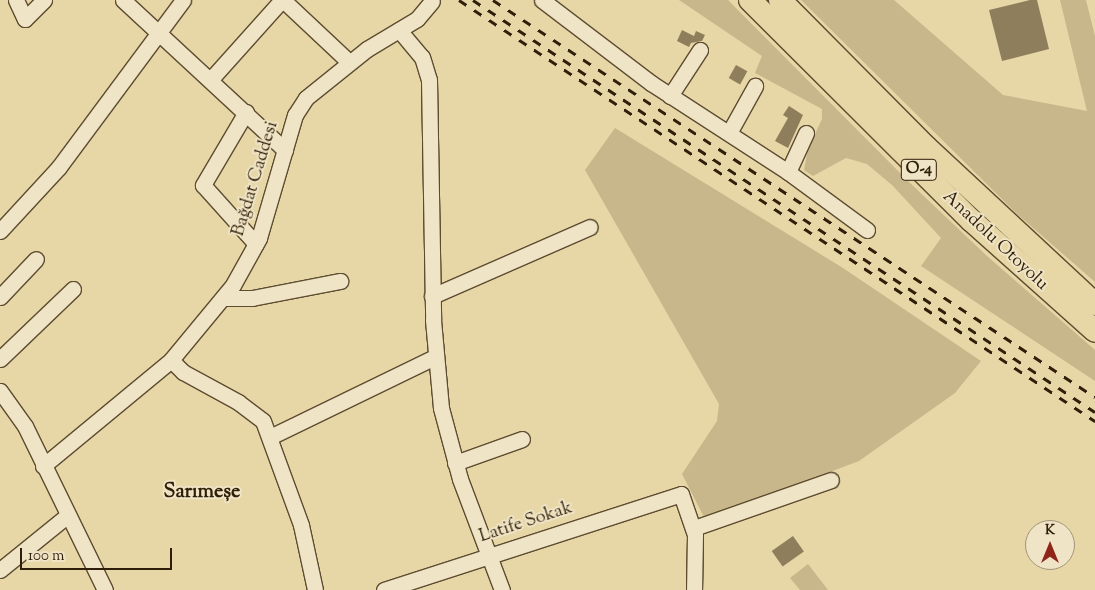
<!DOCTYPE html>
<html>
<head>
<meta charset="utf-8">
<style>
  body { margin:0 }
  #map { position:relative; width:1095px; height:590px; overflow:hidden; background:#e7d6a6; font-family:"Sorts Mill Goudy",serif }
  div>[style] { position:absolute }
  .green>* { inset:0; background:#c8b78b }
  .building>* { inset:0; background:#8f7e5b; transform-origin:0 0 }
  .roads { filter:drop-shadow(1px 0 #5d4c30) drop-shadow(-1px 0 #5d4c30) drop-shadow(0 1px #5d4c30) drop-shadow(0 -1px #5d4c30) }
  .minor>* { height:15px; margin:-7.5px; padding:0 7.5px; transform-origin:7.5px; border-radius:7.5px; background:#efe4c5 }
  .highway>* { height:22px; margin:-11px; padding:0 11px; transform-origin:11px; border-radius:11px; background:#e7d6a6 }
  .rail>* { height:3px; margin-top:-1.5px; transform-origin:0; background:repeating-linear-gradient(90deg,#2f1e09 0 9px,transparent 0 18px) }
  span { translate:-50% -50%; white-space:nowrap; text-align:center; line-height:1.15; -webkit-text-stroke:4px #efe4c5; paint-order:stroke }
  .shield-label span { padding:1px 4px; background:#efe4c5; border:1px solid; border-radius:4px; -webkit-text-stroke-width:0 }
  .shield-label { font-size:16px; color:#2f1e09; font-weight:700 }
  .street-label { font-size:18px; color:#2f1e09 }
  .quarter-label { font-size:20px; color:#2f1e09; font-weight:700 }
  .north { position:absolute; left:1025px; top:520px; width:50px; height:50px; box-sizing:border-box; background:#efe4c5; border:1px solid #a2957a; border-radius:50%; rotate:0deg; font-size:14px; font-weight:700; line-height:20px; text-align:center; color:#2f1e09 }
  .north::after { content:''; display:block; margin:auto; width:18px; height:22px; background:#8f2418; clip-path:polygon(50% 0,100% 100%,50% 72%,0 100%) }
  .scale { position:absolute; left:20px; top:548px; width:152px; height:22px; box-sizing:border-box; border:2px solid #2f1e09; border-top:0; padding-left:6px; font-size:15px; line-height:18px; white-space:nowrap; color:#2f1e09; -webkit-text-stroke:4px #efe4c5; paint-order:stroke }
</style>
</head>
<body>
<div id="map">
  <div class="green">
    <div style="clip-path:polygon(679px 0,728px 0,909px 182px,987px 256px,1095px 350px,1095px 381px,921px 266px,941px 238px,893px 186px,867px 164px,846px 158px,813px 176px,804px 170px,808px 149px,822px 119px,822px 109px,755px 73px,762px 56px)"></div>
    <div style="clip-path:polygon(801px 0,894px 0,1003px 95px,1087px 111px,1060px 0,1086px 0,1095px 36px,1095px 282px,1016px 213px)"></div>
    <div style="clip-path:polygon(615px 128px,843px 268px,981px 361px,955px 393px,859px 461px,705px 519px,682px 474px,717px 421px,719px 404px,585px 170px)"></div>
    <div style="clip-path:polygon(808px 564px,828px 590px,800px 590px,790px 578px)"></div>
  </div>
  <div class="building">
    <div style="clip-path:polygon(1030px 0,1037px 0,1049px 49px,1002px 61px,989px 10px)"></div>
    <div style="clip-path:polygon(682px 30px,694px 36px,696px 31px,705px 35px,702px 41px,691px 43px,689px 47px,677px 41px)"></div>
    <div style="left:736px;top:65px;width:13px;height:15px;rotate:29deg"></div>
    <div style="clip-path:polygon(789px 106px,803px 115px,788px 148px,775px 141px,788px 118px,783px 115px)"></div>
    <div style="left:793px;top:536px;width:19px;height:26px;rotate:55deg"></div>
  </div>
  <div class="roads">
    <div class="minor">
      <div style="left:16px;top:0;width:21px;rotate:65deg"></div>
      <div style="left:25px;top:19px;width:27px;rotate:-45deg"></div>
      <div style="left:123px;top:0;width:221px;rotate:42.8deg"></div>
      <div style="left:283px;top:0;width:91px;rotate:43.2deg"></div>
      <div style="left:542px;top:0;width:137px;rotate:37.3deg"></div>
      <div style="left:651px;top:83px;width:163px;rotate:33deg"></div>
      <div style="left:788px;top:172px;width:98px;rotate:36.3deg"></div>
      <div style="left:399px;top:30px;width:35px;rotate:50deg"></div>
      <div style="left:422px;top:57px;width:24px;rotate:73deg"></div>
      <div style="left:429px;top:80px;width:240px;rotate:89deg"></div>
      <div style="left:433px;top:320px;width:88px;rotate:84.8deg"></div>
      <div style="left:441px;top:408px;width:73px;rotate:75deg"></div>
      <div style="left:460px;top:479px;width:119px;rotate:69.3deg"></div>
      <div style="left:211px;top:79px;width:106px;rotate:-48.1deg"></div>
      <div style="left:670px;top:96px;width:55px;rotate:-56.9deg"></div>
      <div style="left:246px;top:112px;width:85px;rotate:120.5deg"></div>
      <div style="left:203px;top:185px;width:79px;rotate:48.1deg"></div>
      <div style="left:729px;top:133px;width:54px;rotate:-61deg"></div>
      <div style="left:788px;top:172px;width:43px;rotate:-65.2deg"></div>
      <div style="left:0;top:231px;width:87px;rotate:-47.3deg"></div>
      <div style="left:59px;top:167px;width:208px;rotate:-53.4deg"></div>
      <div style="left:432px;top:296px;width:172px;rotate:-23.6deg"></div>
      <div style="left:0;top:297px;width:52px;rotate:-46.5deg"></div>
      <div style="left:223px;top:298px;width:29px"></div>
      <div style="left:252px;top:298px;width:90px;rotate:-10.9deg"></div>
      <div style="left:0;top:359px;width:101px;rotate:-43.8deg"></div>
      <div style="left:171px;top:360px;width:17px;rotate:45deg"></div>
      <div style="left:183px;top:372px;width:63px;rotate:28.6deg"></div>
      <div style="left:238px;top:402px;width:31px;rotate:37deg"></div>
      <div style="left:263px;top:421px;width:111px;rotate:69.9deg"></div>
      <div style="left:301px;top:525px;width:66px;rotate:77.8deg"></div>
      <div style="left:0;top:391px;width:43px;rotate:54.5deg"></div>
      <div style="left:25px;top:426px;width:182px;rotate:64deg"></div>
      <div style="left:270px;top:437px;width:183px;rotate:-25.9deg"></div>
      <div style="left:455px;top:463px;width:71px;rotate:-19.7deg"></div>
      <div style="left:43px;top:466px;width:166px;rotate:-39.6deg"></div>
      <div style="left:171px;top:360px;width:97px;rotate:-50.4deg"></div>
      <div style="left:233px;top:285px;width:54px;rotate:-61deg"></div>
      <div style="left:259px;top:238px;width:128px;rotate:-73.7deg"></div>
      <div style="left:295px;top:115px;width:20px;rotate:-57deg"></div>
      <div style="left:306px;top:98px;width:78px;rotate:-38.8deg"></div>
      <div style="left:367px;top:49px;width:58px;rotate:-31deg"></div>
      <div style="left:417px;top:19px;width:23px;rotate:-50deg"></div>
      <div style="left:694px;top:528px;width:145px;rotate:-19.3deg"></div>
      <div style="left:0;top:570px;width:87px;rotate:-39deg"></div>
      <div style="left:384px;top:590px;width:312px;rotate:-17.9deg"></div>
      <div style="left:681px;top:494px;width:43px;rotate:71.1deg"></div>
      <div style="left:695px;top:535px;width:55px;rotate:91deg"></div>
    </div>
    <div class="highway">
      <div style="left:750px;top:0;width:312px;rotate:44.9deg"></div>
      <div style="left:971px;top:220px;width:166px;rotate:41.8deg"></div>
      <div style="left:780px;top:0;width:207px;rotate:45.2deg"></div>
      <div style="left:926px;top:147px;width:231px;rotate:42.9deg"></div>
    </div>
  </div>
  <div class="rail">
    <div style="left:459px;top:0;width:763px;rotate:33.5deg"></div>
    <div style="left:473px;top:0;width:746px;rotate:33.52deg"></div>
    <div style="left:493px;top:0;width:721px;rotate:33.4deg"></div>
  </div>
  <div class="shield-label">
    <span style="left:919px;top:170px">O-4</span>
  </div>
  <div class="street-label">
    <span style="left:256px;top:179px;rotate:-73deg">Bağdat Caddesi</span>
    <span style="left:995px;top:241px;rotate:43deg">Anadolu Otoyolu</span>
    <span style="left:526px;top:523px;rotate:-18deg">Latife Sokak</span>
  </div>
  <div class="quarter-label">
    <span style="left:202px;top:492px">Sarımeşe</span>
  </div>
  <div class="north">K</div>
  <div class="scale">100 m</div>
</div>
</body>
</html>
